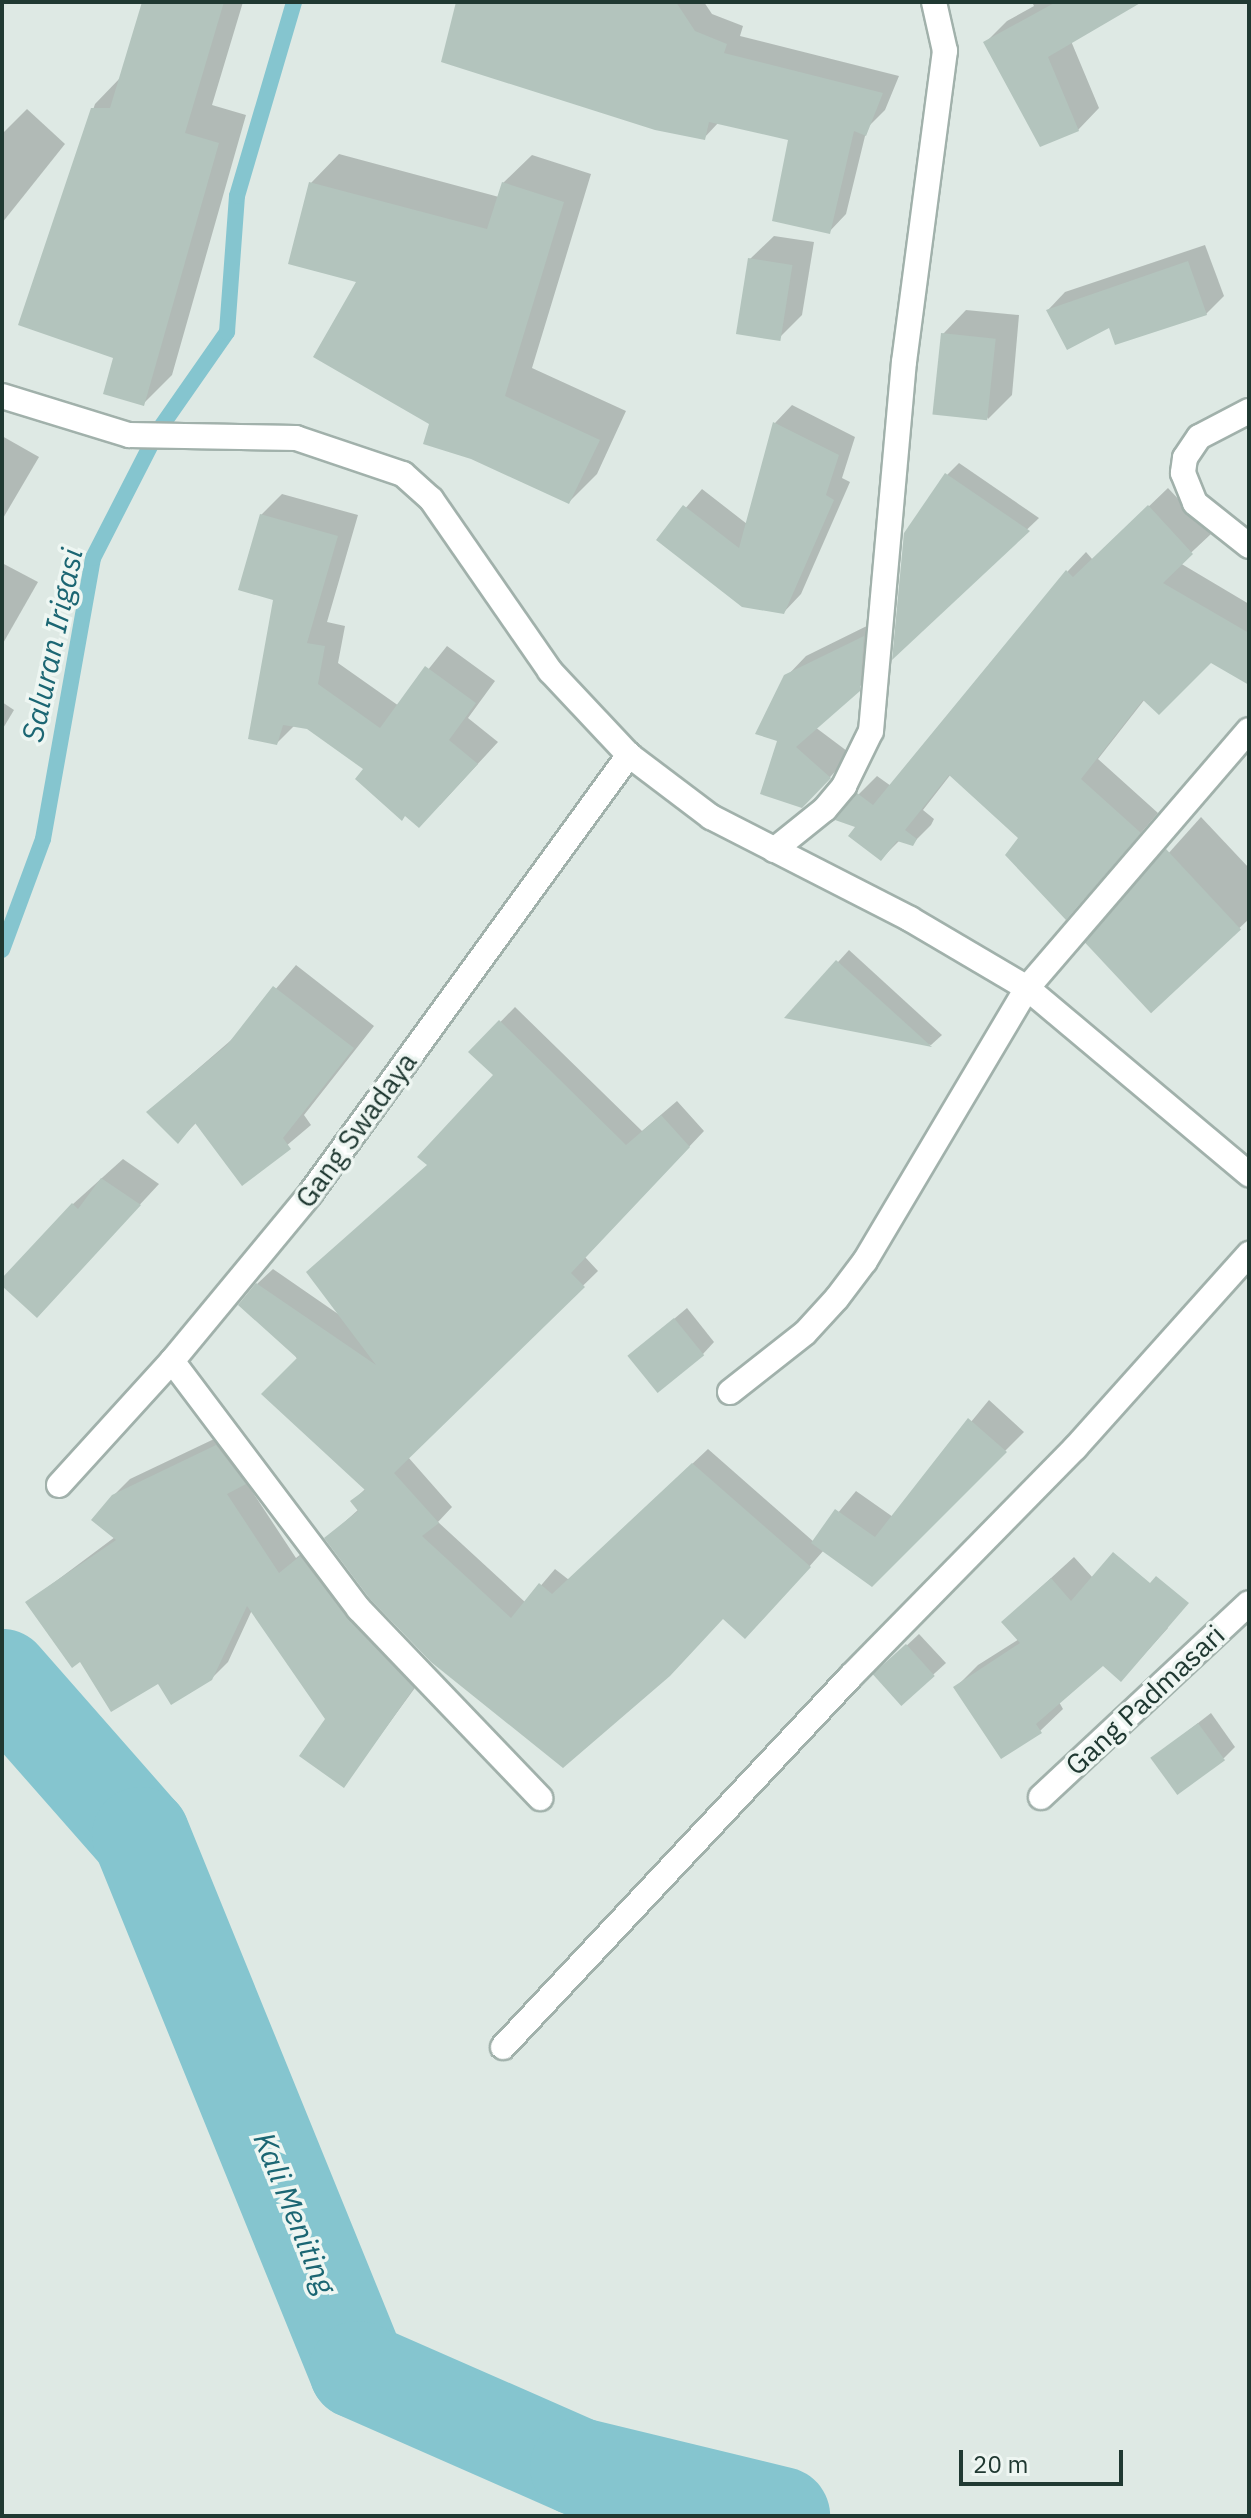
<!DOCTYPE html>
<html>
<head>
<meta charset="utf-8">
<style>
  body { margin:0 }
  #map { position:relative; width:1251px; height:2518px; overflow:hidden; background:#dee9e4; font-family:"IBM Plex Sans",sans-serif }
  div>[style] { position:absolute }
  .shadow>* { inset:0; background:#0003 }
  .stream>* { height:16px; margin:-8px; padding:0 8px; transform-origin:8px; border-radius:8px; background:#85c5cf }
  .river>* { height:98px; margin:-49px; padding:0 49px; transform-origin:49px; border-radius:49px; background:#85c5cf }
  .building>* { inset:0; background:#b3c4bd; transform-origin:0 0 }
  .roads { filter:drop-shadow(2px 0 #a1b1ab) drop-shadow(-2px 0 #a1b1ab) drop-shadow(0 2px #a1b1ab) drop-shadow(0 -2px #a1b1ab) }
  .minor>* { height:24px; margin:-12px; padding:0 12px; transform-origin:12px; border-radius:12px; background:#fff }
  .tertiary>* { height:24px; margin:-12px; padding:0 12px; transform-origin:12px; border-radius:12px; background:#fff }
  span { translate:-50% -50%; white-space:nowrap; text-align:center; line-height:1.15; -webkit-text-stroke:7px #eef6f2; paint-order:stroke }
  .street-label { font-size:28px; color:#203932 }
  .water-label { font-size:30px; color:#1b6673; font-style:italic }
  .frame { position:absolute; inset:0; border:4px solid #203932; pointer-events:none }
  .scale { position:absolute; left:959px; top:2450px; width:164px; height:36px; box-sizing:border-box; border:4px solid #203932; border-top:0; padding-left:10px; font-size:24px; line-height:28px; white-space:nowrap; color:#203932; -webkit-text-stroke:6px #eef6f2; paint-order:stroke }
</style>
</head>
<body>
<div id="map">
  <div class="shadow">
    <div style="clip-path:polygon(144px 2px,243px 2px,212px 105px,246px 115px,172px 375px,143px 404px,116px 357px,20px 323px,95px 104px,121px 77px)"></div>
    <div style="clip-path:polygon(458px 2px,704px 2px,712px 14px,743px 26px,740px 36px,899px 76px,885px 110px,867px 128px,846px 214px,829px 232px,790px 139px,719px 122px,704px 138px)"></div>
    <div style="clip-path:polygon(1032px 2px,1120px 2px,1071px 41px,1099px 108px,1078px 130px,986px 42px,1007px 21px,1034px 6px)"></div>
    <div style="clip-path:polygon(27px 109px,65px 144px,2px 223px,2px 134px)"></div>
    <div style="clip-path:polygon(339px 154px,499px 197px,503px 183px,532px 155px,591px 174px,532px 368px,626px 411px,597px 474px,569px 502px,431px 423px,311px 183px)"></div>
    <div style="clip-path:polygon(774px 236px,814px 242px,802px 315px,778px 339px,750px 259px)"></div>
    <div style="clip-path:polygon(1205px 245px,1224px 296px,1206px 314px,1110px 325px,1048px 310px,1065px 292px)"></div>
    <div style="clip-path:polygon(966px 310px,1019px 315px,1012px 395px,988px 419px,943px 334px)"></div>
    <div style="clip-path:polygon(792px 405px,855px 437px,842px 478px,850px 482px,801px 594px,784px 612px,659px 539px,702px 489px,747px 524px,775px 423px)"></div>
    <div style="clip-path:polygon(2px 436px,39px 457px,2px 520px)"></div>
    <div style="clip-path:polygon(959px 463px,1039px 518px,895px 655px,947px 475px)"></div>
    <div style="clip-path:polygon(1168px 488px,1211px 534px,1180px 563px,1249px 604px,1249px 683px,1210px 660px,1145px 699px,1098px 759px,1158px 813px,1084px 899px,951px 774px,923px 810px,934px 819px,931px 825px,912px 844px,900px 840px,881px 859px,859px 826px,858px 795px,877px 776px,891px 786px,1068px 571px,1086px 552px,1093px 560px)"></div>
    <div style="clip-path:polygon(282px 494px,358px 515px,327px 622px,345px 626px,338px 663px,399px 706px,447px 646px,495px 681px,468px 718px,498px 742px,440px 805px,366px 769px,308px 727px,295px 725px,277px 743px,275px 598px,261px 515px)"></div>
    <div style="clip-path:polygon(2px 563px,38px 582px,2px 645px)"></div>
    <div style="clip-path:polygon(883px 618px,879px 669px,815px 727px,851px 754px,822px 786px,780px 740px,786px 677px,806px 656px)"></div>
    <div style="clip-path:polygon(2px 702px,14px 710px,2px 730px)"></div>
    <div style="clip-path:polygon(1201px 817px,1249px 868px,1249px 919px,1152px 1010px,1089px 942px)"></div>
    <div style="clip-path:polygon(849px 950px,942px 1035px,931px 1045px,788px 1017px)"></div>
    <div style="clip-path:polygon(296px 965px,374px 1026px,304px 1115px,311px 1125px,242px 1183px,197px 1122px,178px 1141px,148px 1112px,237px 1035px)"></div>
    <div style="clip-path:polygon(515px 1007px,642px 1131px,677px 1101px,704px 1131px,585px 1257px,598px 1271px,408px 1457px,452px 1507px,438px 1522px,526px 1603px,555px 1569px,569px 1580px,708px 1449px,814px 1542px,856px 1491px,893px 1517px,989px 1400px,1024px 1432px,871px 1585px,824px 1550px,760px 1622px,724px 1617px,563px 1766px,327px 1538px,359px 1509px,353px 1501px,366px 1488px,257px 1284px,273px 1269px,341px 1316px,428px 1164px,495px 1075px,471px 1052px)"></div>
    <div style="clip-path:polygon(123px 1159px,159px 1184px,56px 1295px,2px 1283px,73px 1204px)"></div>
    <div style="clip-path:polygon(687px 1308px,714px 1342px,703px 1354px,630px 1356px)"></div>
    <div style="clip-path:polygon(233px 1430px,261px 1467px,246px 1482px,296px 1558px,317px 1541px,364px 1603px,428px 1670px,344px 1785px,327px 1719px,252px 1610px,228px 1662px,211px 1679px,159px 1681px,81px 1659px,28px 1602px,115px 1537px,113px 1496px,130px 1479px)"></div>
    <div style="clip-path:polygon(1116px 1556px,1168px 1628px,1121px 1680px,1103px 1664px,1059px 1702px,1063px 1709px,1040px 1731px,955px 1688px,978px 1665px,1019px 1639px,1003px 1622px,1074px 1557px,1093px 1578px)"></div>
    <div style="clip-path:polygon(919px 1634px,946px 1663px,901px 1704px,887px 1664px)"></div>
    <div style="clip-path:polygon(1211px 1713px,1235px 1747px,1224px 1758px,1153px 1758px)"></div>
  </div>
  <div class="stream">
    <div style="left:2px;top:950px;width:118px;rotate:-69.7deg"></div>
    <div style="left:43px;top:839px;width:285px;rotate:-79.9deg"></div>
    <div style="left:93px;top:558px;width:143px;rotate:-62.9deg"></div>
    <div style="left:158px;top:431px;width:121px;rotate:-55.1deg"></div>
    <div style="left:227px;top:332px;width:136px;rotate:-85.8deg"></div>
    <div style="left:237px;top:196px;width:202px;rotate:-73.6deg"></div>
  </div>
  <div class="river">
    <div style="left:2px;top:1678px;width:210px;rotate:48.7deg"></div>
    <div style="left:141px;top:1836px;width:576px;rotate:67.88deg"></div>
    <div style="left:358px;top:2370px;width:241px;rotate:23.7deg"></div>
    <div style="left:579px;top:2467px;width:208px;rotate:13.6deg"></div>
  </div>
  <div class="building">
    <div style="clip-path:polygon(142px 2px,224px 2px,185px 133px,219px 143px,144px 406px,103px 394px,113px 358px,18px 325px,91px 108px,110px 108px)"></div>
    <div style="clip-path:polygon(456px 2px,676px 2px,695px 31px,727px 44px,724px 53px,883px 93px,866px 136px,854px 131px,830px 234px,772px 221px,788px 140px,709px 122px,705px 140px,655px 130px,441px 62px)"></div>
    <div style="clip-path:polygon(1056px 2px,1142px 2px,1048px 57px,1079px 131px,1040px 147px,983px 42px)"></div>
    <div style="clip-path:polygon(309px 182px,487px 229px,502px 182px,564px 202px,505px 396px,600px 440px,569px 504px,471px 459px,423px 444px,429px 424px,313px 357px,356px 282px,288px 264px)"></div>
    <div style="left:748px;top:258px;width:45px;height:77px;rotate:9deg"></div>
    <div style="clip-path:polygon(1188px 261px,1207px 315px,1115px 345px,1109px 328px,1067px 350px,1046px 310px)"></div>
    <div style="left:941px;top:333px;width:55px;height:82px;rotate:6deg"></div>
    <div style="clip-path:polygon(773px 422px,839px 455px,826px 495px,834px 500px,784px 614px,742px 607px,656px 540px,683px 505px,739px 548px)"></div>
    <div style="clip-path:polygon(945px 473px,1030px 531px,892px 660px,904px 533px)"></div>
    <div style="clip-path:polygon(1148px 505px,1193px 554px,1163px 583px,1249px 633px,1249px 685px,1211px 663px,1159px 715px,1143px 700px,1081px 779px,1141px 833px,1066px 920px,1005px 855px,1018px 838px,949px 775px,905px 830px,917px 839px,913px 846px,897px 841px,881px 861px,848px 836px,855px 827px,835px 820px,857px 793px,873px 805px,1066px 570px,1073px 577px)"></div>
    <div style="clip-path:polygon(260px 514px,338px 536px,307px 643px,325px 646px,318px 684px,380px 728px,425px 666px,476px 703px,449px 740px,478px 764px,419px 828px,405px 816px,402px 821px,355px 779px,363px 769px,307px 729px,283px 725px,277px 745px,248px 739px,273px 600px,238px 590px)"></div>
    <div style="clip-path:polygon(864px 636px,860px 691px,796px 747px,831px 778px,802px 808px,760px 794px,777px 741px,755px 734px,784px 675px)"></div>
    <div style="left:1166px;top:849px;width:110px;height:123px;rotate:47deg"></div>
    <div style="clip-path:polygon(836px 960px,932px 1047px,784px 1018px)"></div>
    <div style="clip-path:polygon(273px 986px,354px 1048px,283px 1138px,291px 1149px,242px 1186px,195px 1123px,178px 1144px,146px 1112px,227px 1045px)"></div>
    <div style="clip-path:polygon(499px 1020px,626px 1145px,661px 1115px,690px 1147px,571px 1273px,585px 1287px,394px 1473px,439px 1523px,422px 1536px,511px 1618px,539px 1583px,552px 1594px,692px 1463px,811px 1567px,745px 1639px,723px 1619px,670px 1676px,563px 1768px,431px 1662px,370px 1599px,324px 1538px,358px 1511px,350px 1501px,365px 1490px,261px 1394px,297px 1358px,238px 1305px,256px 1283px,376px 1365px,306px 1272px,427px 1165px,417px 1157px,493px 1075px,468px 1052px)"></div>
    <div style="clip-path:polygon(101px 1178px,141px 1205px,37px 1318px,2px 1286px,2px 1278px,72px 1203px,78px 1209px)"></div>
    <div style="left:674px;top:1318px;width:48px;height:60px;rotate:51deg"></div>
    <div style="clip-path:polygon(968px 1418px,1007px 1452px,872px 1587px,811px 1543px,835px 1509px,875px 1537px)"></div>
    <div style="clip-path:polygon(216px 1445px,246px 1484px,227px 1494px,279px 1573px,300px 1556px,348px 1619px,414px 1688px,344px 1788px,299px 1756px,325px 1719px,247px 1606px,212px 1680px,171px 1705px,158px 1684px,111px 1712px,80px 1662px,72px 1668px,25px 1602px,116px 1540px,91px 1520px,112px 1495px)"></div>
    <div style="clip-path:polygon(1113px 1552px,1150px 1583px,1156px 1576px,1189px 1603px,1121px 1682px,1103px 1666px,1036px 1724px,1042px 1733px,1001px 1759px,953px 1687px,1020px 1643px,1001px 1622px,1051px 1578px,1071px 1601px)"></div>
    <div style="left:906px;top:1644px;width:43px;height:45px;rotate:48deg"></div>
    <div style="left:1198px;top:1723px;width:46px;height:59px;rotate:54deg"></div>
  </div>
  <div class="roads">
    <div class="minor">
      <div style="left:1249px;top:411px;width:56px;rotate:152.5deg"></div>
      <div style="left:1199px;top:437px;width:25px;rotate:124deg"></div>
      <div style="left:1185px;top:458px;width:15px;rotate:98deg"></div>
      <div style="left:1183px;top:473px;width:32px;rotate:68deg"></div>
      <div style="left:1195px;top:503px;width:69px;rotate:38.5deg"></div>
      <div style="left:774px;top:850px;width:65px;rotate:-38.8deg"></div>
      <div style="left:825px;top:809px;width:30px;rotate:-50deg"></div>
      <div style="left:844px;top:786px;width:61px;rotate:-63.9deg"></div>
      <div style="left:871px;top:731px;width:370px;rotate:-84.9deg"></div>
      <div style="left:904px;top:362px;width:314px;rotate:-82.5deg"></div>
      <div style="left:945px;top:51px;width:50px;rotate:-102.7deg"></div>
      <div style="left:172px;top:1361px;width:311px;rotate:53deg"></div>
      <div style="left:359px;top:1609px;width:262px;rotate:46.2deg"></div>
      <div style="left:730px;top:1392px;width:95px;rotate:-38.2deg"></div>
      <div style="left:805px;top:1333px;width:47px;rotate:-47.6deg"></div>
      <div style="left:837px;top:1298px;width:46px;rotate:-52.9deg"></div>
      <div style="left:865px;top:1261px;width:317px;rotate:-59.3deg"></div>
      <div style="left:1027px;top:988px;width:340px;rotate:-49.3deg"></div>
      <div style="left:59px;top:1485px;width:168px;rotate:-47.7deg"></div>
      <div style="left:172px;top:1361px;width:217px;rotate:-50.4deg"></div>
      <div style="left:310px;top:1194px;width:543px;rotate:-54deg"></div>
      <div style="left:1041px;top:1797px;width:284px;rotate:-43deg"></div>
      <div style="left:503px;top:2047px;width:509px;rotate:-46.83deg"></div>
      <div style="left:851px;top:1676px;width:320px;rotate:-45.5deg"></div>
      <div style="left:1075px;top:1448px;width:261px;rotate:-48.1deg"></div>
    </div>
    <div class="tertiary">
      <div style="left:2px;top:396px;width:133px;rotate:17.1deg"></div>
      <div style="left:129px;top:435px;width:167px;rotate:1deg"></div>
      <div style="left:296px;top:438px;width:113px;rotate:18.6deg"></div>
      <div style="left:403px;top:474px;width:38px;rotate:42deg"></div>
      <div style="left:431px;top:499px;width:209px;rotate:55.3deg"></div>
      <div style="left:550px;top:671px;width:115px;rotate:46.8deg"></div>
      <div style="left:629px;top:755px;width:103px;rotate:37.1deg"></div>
      <div style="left:711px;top:817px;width:224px;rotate:27.1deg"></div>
      <div style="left:910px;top:919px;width:136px;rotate:30.5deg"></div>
      <div style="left:1027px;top:988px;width:290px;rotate:40deg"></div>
    </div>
  </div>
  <div class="street-label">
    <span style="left:356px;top:1130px;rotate:-54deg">Gang Swadaya</span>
    <span style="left:1145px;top:1700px;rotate:-43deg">Gang Padmasari</span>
  </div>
  <div class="water-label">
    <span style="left:52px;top:645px;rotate:-78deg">Saluran Irigasi</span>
    <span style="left:295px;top:2213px;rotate:68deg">Kali Meniting</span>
  </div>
  <div class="frame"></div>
  <div class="scale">20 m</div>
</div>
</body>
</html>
